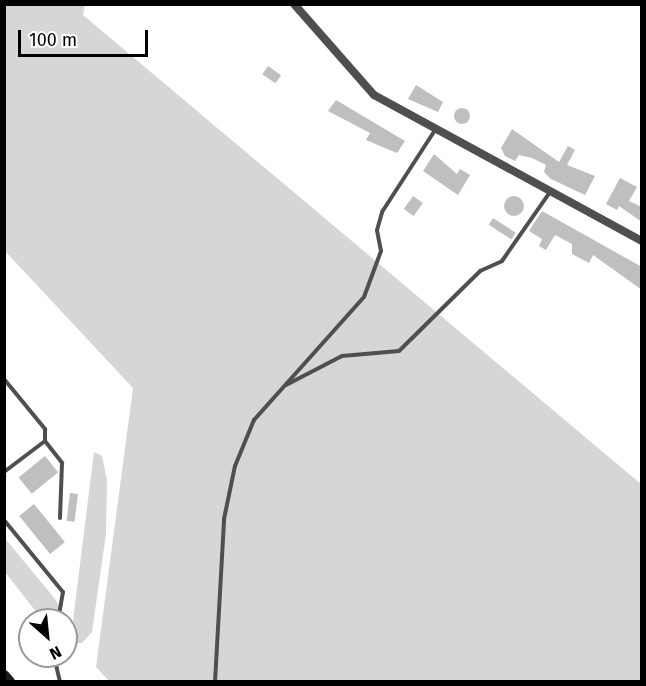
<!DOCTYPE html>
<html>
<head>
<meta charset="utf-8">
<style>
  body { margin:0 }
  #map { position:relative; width:646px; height:686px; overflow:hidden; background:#fff; font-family:"Fira Sans",sans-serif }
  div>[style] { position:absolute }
  .green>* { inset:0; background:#d6d6d6 }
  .building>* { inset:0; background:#bfbfbf; transform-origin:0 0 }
  .round { border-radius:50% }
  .lane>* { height:4px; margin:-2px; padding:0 2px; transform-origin:2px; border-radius:2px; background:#4f4f4f }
  .street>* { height:8px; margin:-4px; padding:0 4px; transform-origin:4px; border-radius:4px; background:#4f4f4f }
  .secondary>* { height:12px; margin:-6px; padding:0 6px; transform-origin:6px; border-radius:6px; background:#1c1c1c }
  span { translate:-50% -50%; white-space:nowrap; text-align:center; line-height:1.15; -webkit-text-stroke:4.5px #fff; paint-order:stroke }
  .frame { position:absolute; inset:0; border:6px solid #000; pointer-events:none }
  .north { position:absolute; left:18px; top:608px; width:60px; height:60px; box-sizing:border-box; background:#fff; border:2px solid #999; border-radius:50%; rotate:153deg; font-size:16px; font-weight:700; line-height:24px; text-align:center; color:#000 }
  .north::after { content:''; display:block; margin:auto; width:21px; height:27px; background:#000; clip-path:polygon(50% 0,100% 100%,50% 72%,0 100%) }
  .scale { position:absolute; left:18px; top:30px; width:130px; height:27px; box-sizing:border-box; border:3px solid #000; border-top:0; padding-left:8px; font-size:18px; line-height:21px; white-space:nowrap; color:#000; -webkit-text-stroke:4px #fff; paint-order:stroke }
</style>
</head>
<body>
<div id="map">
  <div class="green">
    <div style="clip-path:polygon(5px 5px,85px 5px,83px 15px,641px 484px,641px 681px,109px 681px,96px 667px,133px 388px,5px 251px)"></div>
    <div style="clip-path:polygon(94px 452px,102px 456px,107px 480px,106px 534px,92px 632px,82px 643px,75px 643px,71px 637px)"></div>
    <div style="clip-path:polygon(4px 537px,55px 599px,62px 611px,57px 619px,41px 618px,5px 572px)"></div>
  </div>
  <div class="building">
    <div style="left:268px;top:66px;width:16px;height:10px;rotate:35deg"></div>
    <div style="clip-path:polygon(416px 85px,443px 102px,438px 112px,408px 99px)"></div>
    <div style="clip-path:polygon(336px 100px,405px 141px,397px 153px,366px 140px,370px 133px,328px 111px)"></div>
    <div class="round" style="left:454px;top:108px;width:16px;height:16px"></div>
    <div style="clip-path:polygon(512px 129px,559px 162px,568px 146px,575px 150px,567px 165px,595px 176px,585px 195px,551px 179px,544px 172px,546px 165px,532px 158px,519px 155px,515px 161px,505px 156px,501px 148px)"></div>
    <div style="clip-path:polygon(434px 154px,457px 174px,460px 169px,470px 175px,458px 195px,423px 171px)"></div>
    <div style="clip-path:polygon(620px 178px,637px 187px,629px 201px,642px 207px,642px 222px,619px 206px,617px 210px,606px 204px)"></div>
    <div style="left:413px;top:196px;width:12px;height:16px;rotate:35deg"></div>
    <div class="round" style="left:504px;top:196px;width:20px;height:20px"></div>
    <div style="clip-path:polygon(542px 211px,642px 267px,642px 290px,593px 255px,589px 263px,572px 254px,572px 244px,555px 235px,546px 250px,539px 246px,542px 239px,529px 231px)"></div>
    <div style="left:493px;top:218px;width:27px;height:8px;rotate:33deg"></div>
    <div style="left:45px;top:456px;width:21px;height:34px;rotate:51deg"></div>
    <div style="left:70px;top:493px;width:8px;height:28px;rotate:7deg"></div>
    <div style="left:34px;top:504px;width:49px;height:19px;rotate:51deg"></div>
  </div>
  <div class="lane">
    <div style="left:4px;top:379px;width:65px;rotate:50.6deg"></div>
    <div style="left:45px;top:429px;width:12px;rotate:90deg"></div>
    <div style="left:45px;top:441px;width:51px;rotate:142.9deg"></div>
    <div style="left:286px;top:385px;width:63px;rotate:-27.4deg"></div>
    <div style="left:342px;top:356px;width:57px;rotate:-5deg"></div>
    <div style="left:399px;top:351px;width:114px;rotate:-44.6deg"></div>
    <div style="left:480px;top:271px;width:24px;rotate:-24deg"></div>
    <div style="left:502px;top:261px;width:84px;rotate:-55.2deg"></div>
    <div style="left:45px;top:441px;width:28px;rotate:52deg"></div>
    <div style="left:62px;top:463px;width:55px;rotate:92.1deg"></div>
    <div style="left:4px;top:520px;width:93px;rotate:50.7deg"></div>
    <div style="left:63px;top:592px;width:28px;rotate:100deg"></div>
    <div style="left:54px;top:656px;width:27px;rotate:77deg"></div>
    <div style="left:215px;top:682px;width:163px;rotate:-86.8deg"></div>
    <div style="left:224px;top:519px;width:54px;rotate:-78.3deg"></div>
    <div style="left:235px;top:466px;width:50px;rotate:-67.6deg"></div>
    <div style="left:254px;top:420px;width:165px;rotate:-48.2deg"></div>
    <div style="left:364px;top:297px;width:49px;rotate:-69.7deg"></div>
    <div style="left:381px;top:251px;width:21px;rotate:-101deg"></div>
    <div style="left:377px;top:230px;width:19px;rotate:-74deg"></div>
    <div style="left:382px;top:212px;width:98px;rotate:-57.1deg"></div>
  </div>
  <div class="street">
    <div style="left:294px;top:4px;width:121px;rotate:48.7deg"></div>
    <div style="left:374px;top:95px;width:305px;rotate:28.6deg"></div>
  </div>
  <div class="secondary">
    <div style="left:4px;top:676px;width:8px;rotate:50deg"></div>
  </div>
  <div class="frame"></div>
  <div class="north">N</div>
  <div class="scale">100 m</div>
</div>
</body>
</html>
